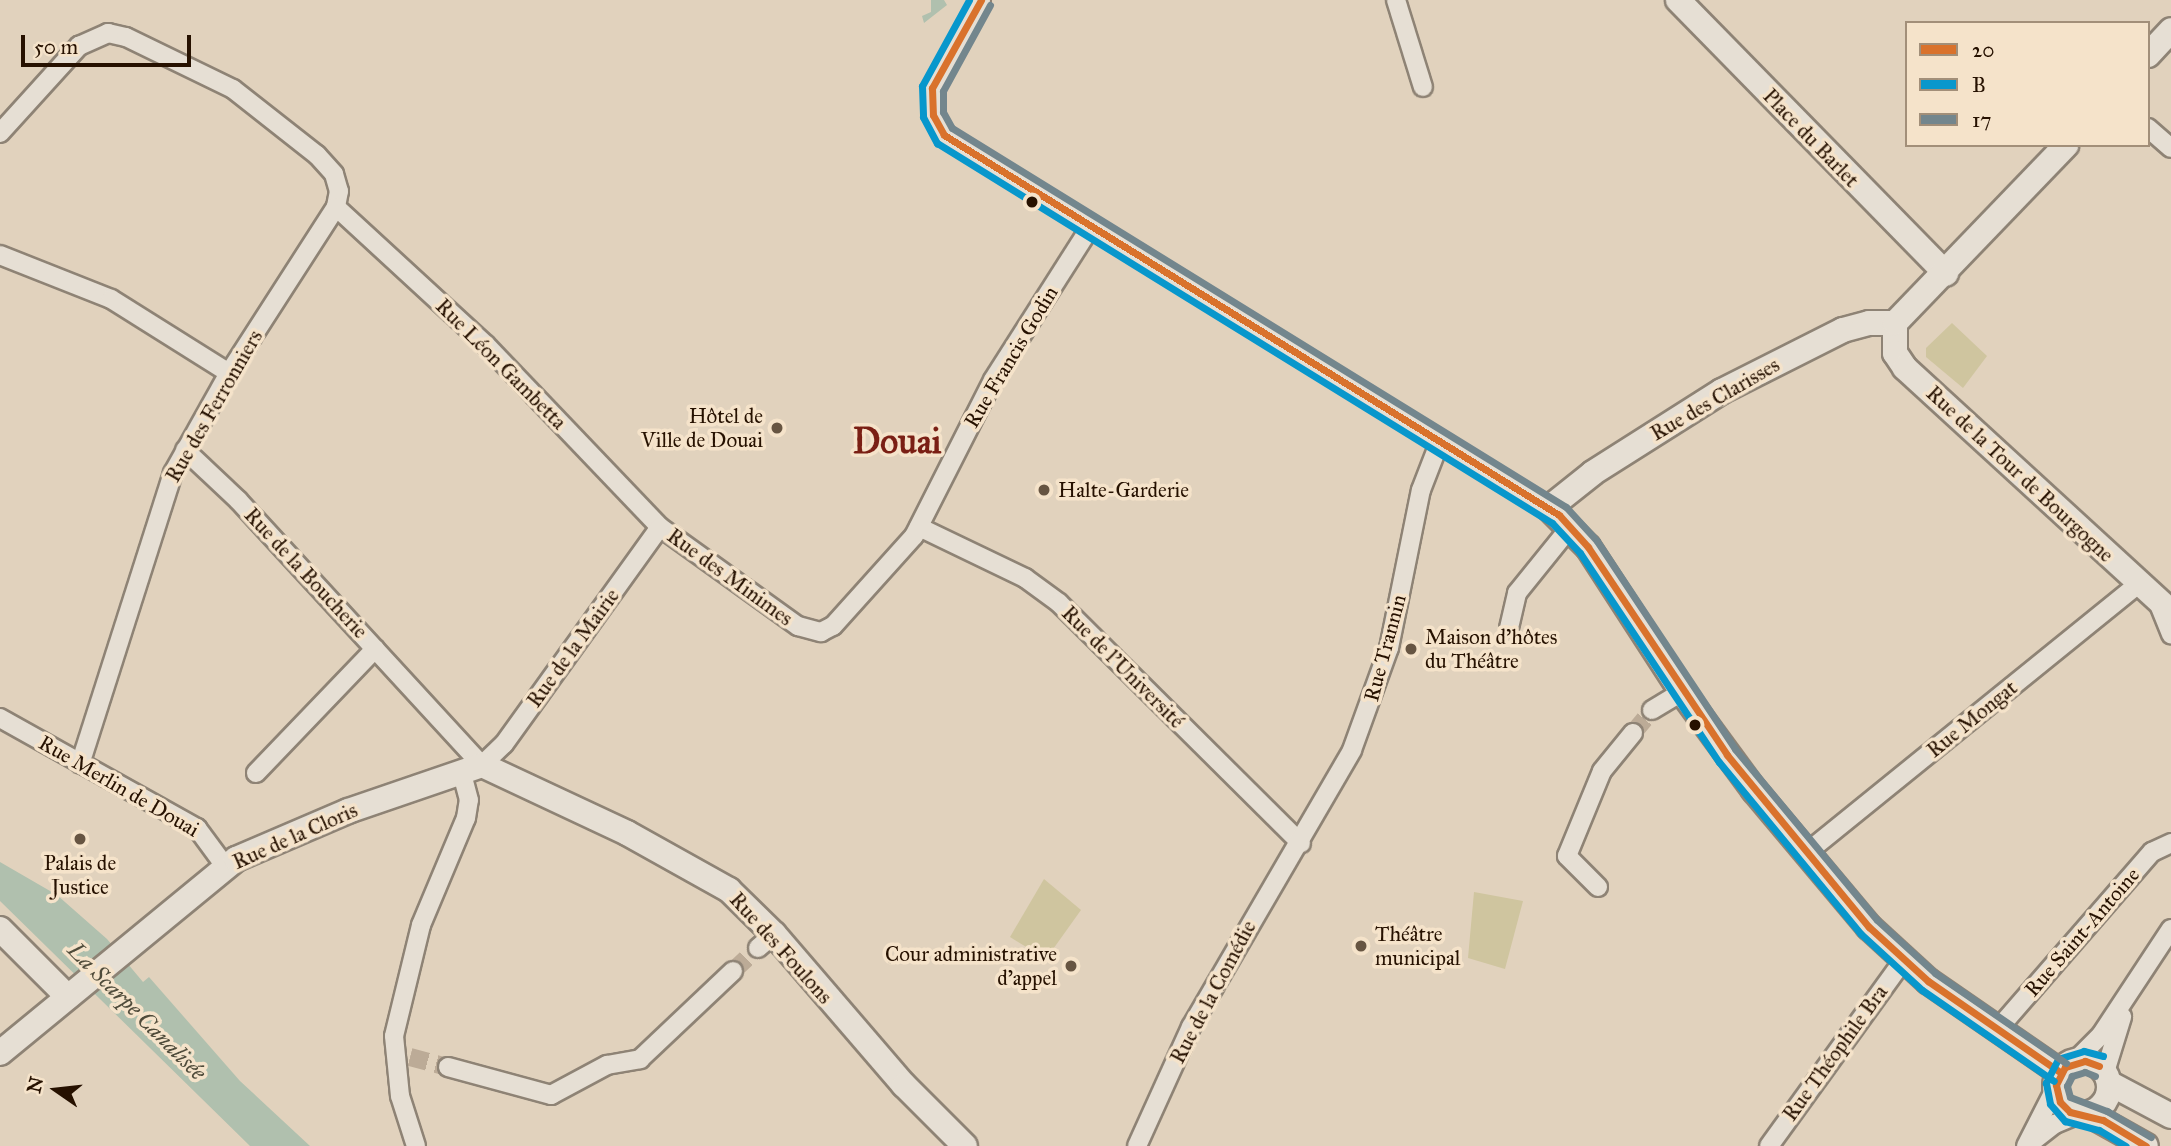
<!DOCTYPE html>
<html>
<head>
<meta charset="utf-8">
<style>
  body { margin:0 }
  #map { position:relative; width:2171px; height:1146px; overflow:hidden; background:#e1d2bd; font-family:"IM FELL Great Primer",serif }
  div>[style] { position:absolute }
  .green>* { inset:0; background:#cfc59f }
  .water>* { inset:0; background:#b0c0ae }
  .street-tunnel>* { height:18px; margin-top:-9px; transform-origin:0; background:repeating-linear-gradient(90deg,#bcab97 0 18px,transparent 0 27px) }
  .roads { filter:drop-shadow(2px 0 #8e8375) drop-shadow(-2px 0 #8e8375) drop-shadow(0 2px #8e8375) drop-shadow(0 -2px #8e8375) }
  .street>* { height:18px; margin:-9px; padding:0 9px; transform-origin:9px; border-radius:9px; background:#e6dfd4 }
  .secondary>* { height:24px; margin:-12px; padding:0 12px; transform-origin:12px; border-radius:12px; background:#e6dfd4 }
  .secondary>.ring { margin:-12px; padding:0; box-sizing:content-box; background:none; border:24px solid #e6dfd4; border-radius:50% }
  .bus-1>* { height:7px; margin:-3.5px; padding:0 3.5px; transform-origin:3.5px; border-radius:3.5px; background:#d9722c }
  .bus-2>* { height:7px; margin:-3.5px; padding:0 3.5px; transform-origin:3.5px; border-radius:3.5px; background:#0897cc }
  .bus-3>* { height:7px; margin:-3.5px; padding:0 3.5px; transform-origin:3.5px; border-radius:3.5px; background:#73868d }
  .dots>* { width:19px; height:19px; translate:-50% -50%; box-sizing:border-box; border:4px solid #f5e3ca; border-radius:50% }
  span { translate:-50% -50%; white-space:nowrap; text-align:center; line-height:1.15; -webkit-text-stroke:7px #f5e3ca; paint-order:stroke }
  .street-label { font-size:21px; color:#261100 }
  .poi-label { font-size:21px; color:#261100 }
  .right { translate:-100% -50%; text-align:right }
  .left { translate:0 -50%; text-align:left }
  .water-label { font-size:23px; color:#4f4b3a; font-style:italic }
  .town-label { font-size:35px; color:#7a1f14; font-weight:700 }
  .legend { position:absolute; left:1905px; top:21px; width:245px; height:126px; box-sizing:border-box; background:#f5e3ca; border:2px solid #a28f79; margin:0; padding:9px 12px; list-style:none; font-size:21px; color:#261100 }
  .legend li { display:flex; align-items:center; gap:14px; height:35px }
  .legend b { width:35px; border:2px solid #a28f79 }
  .north { position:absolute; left:21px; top:1055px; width:70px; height:70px; -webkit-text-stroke:5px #f5e3ca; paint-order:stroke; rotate:284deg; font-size:19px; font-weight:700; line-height:28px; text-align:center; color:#261100 }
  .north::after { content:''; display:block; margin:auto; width:24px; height:32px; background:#261100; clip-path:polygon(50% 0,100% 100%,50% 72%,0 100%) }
  .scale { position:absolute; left:21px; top:35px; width:170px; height:32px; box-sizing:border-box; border:4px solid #261100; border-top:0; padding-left:9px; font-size:21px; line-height:24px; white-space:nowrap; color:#261100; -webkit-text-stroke:5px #f5e3ca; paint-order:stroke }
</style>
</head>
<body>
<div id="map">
  <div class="green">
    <div style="clip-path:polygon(1952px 323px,1987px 356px,1963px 388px,1926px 357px,1926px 348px)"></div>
    <div style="clip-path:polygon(1044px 879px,1081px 910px,1046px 959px,1010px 937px)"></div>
    <div style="clip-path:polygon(1474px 892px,1523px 901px,1505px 969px,1468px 958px)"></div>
  </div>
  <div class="water">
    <div style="clip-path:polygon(931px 0,944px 0,947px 5px,924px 23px,922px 16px,931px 12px)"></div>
    <div style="clip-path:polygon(0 862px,57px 895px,107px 939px,143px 982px,149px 977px,240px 1081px,310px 1146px,250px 1146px,0 901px)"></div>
  </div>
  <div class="street-tunnel">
    <div style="left:1633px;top:733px;width:30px;rotate:-50deg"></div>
    <div style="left:733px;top:971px;width:34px;rotate:-43deg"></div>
    <div style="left:410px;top:1057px;width:39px;rotate:15deg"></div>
  </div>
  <div class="roads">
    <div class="street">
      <div style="left:981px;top:0;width:101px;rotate:119.1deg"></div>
      <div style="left:932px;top:88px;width:27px;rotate:88deg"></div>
      <div style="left:933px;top:115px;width:28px;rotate:58deg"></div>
      <div style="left:948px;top:139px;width:705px;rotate:31.55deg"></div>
      <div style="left:1396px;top:0;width:91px;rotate:72.8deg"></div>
      <div style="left:2148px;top:128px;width:30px;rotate:41deg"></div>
      <div style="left:0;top:133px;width:118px;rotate:-47.8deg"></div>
      <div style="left:79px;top:46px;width:32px;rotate:-24deg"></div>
      <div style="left:108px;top:33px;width:18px;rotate:13deg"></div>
      <div style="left:126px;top:37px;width:119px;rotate:25.9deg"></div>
      <div style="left:233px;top:89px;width:107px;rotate:38.2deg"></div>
      <div style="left:317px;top:155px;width:25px;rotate:48deg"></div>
      <div style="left:334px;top:174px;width:18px;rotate:74deg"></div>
      <div style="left:339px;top:191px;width:16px;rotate:101deg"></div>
      <div style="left:336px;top:207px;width:197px;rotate:122.8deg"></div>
      <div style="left:229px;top:373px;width:115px;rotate:119.2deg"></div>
      <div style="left:173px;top:473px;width:305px;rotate:107.7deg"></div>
      <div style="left:336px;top:207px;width:204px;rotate:42.6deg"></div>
      <div style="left:486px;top:345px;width:252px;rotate:46.3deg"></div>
      <div style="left:660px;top:527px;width:170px;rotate:35.7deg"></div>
      <div style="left:798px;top:626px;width:24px;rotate:15deg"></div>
      <div style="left:821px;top:632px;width:13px;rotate:-27deg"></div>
      <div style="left:833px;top:626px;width:121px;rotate:-48deg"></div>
      <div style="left:914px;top:536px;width:175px;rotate:-63.1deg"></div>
      <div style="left:993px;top:380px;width:180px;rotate:-57.5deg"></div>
      <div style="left:0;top:255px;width:119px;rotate:21.6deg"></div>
      <div style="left:111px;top:299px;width:139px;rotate:32.1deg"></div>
      <div style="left:185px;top:450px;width:73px;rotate:43.3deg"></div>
      <div style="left:238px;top:500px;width:360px;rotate:47.4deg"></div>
      <div style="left:482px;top:765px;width:30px;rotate:-44deg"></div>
      <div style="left:504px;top:744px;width:267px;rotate:-54.3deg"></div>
      <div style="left:919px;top:527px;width:118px;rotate:25.7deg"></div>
      <div style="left:1025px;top:578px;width:42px;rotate:36.3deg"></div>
      <div style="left:1059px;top:603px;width:341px;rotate:44.8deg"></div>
      <div style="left:2158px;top:602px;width:35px;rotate:68deg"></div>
      <div style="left:1509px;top:628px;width:36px;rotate:-77deg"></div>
      <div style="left:1517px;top:593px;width:86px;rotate:-51.1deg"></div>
      <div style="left:1652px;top:710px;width:35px;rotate:-31deg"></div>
      <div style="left:0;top:718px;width:226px;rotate:29.2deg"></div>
      <div style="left:197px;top:828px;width:47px;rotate:53.6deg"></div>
      <div style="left:256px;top:773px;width:172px;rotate:-46.2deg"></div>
      <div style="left:1805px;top:854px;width:429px;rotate:-39deg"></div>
      <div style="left:1598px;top:887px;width:44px;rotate:-135deg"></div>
      <div style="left:1567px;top:856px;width:92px;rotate:-67.6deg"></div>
      <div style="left:1602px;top:771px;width:49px;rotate:-50.8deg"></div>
      <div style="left:758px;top:948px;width:21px;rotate:-41deg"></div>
      <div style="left:1998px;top:1029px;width:235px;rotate:-49deg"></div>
      <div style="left:2152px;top:852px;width:21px;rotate:-25deg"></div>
      <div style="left:2075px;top:1061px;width:37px;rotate:-45deg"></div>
      <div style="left:2101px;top:1035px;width:127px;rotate:-56.6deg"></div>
      <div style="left:448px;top:1067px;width:107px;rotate:15.2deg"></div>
      <div style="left:551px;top:1095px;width:64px;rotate:-28.2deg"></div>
      <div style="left:607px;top:1065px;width:34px;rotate:-10deg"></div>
      <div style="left:640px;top:1059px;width:128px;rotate:-43.4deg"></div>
      <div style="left:2105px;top:1072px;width:58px;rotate:-72.8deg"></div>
      <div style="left:2033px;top:1141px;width:28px;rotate:-38deg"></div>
      <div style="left:2055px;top:1124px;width:26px;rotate:-23deg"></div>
      <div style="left:416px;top:1146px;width:52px;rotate:-107.7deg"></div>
      <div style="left:400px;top:1096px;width:60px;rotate:-95.7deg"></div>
      <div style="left:394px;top:1036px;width:114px;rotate:-76.3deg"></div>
      <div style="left:421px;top:925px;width:116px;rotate:-67.2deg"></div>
      <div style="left:466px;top:818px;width:18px;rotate:-81deg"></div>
      <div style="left:469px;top:800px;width:28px;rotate:-105deg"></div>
      <div style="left:1137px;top:1146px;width:131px;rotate:-65.6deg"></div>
      <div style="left:1191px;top:1027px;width:320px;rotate:-59.8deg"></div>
      <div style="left:1352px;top:750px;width:109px;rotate:-70.1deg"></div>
      <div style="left:1389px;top:648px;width:161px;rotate:-78.6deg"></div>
      <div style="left:1421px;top:490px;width:53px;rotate:-68.8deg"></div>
      <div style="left:1769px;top:1146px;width:228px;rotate:-54.1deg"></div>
      <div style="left:2026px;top:1146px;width:64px;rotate:-63deg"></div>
    </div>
    <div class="secondary">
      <div style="left:1678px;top:0;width:383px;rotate:45.6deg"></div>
      <div style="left:2148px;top:55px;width:34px;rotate:-47deg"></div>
      <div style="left:1895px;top:323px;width:26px;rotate:180deg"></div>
      <div style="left:1869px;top:323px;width:27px;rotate:165deg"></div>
      <div style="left:1843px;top:330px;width:136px;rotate:153.2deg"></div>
      <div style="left:1722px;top:391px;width:153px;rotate:147.6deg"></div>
      <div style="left:1593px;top:473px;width:56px;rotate:141.5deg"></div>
      <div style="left:1549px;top:508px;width:55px;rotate:45deg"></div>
      <div style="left:1588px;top:547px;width:173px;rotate:57deg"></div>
      <div style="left:1682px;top:692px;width:122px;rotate:53.7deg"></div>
      <div style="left:1754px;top:790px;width:179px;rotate:50deg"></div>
      <div style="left:1869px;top:927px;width:80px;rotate:42.5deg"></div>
      <div style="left:1928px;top:981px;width:160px;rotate:34.6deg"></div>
      <div style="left:1895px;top:323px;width:30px;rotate:90deg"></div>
      <div style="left:1895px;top:353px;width:18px;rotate:56deg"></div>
      <div style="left:1905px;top:368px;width:361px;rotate:42.5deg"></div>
      <div style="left:1895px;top:323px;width:247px;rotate:-46.1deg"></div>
      <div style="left:0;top:929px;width:96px;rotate:45deg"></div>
      <div style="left:0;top:1053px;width:306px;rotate:-39.4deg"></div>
      <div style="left:236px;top:859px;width:122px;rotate:-23.2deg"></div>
      <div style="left:348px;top:811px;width:142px;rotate:-18.9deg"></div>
      <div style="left:482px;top:765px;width:160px;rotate:25.1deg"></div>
      <div style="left:627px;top:833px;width:117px;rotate:29.2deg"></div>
      <div style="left:729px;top:890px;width:63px;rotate:44.4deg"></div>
      <div style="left:774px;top:934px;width:199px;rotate:49.3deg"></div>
      <div style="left:904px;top:1085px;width:86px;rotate:45deg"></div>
      <div class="ring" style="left:2055px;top:1060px;width:30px;height:30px"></div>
      <div style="left:2109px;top:1083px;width:70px;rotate:28deg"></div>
      <div style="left:2089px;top:1114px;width:65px;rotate:29.3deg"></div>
    </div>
  </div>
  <div class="bus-1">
    <div style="left:981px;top:0;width:101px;rotate:119.1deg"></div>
    <div style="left:932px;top:88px;width:27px;rotate:88deg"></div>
    <div style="left:933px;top:115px;width:23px;rotate:61deg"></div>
    <div style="left:944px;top:135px;width:723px;rotate:31.71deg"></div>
    <div style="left:1559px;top:515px;width:43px;rotate:47.8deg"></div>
    <div style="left:1588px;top:547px;width:250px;rotate:56.2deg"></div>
    <div style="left:1727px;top:755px;width:223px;rotate:50.5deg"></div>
    <div style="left:1869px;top:927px;width:80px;rotate:42.5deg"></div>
    <div style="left:1928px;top:981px;width:160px;rotate:34.6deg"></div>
    <div style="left:2099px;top:1066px;width:15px;rotate:-160deg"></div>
    <div style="left:2085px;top:1061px;width:21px;rotate:163deg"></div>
    <div style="left:2065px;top:1067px;width:20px;rotate:117deg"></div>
    <div style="left:2056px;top:1085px;width:17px;rotate:77deg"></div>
    <div style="left:2060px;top:1102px;width:14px;rotate:45deg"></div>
    <div style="left:2070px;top:1112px;width:34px;rotate:14deg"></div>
    <div style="left:2103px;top:1120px;width:50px;rotate:31.2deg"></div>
  </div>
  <div class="bus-2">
    <div style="left:969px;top:0;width:98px;rotate:118.7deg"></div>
    <div style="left:922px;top:86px;width:31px;rotate:88deg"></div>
    <div style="left:923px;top:117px;width:30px;rotate:62deg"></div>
    <div style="left:937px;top:143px;width:723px;rotate:31.71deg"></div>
    <div style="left:1552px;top:523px;width:41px;rotate:47deg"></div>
    <div style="left:1580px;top:553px;width:251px;rotate:56.4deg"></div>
    <div style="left:1719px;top:762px;width:223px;rotate:50.5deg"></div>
    <div style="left:1861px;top:934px;width:83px;rotate:42.6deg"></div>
    <div style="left:1922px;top:990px;width:160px;rotate:34.6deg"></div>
    <div style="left:2103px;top:1056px;width:20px;rotate:-165deg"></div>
    <div style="left:2084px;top:1051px;width:27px;rotate:163deg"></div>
    <div style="left:2058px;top:1059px;width:27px;rotate:117deg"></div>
    <div style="left:2046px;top:1083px;width:21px;rotate:79deg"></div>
    <div style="left:2050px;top:1104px;width:23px;rotate:49deg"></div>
    <div style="left:2065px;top:1121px;width:35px;rotate:15deg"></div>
    <div style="left:2099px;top:1130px;width:31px;rotate:31deg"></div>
  </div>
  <div class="bus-3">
    <div style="left:990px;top:5px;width:98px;rotate:118.7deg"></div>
    <div style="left:943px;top:91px;width:21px;rotate:90deg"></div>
    <div style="left:943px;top:112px;width:18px;rotate:61deg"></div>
    <div style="left:952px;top:128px;width:722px;rotate:31.69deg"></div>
    <div style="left:1566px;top:507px;width:46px;rotate:47.6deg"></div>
    <div style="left:1597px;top:541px;width:250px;rotate:56.4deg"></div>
    <div style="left:1735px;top:749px;width:222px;rotate:50.3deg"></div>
    <div style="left:1877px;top:920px;width:79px;rotate:42.4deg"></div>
    <div style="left:1935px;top:973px;width:159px;rotate:34.5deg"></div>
    <div style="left:2095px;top:1076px;width:11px;rotate:-158deg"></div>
    <div style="left:2085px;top:1072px;width:14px;rotate:163deg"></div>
    <div style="left:2072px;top:1076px;width:11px;rotate:117deg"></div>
    <div style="left:2067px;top:1086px;width:11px;rotate:75deg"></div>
    <div style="left:2070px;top:1097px;width:40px;rotate:21deg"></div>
    <div style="left:2107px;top:1111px;width:51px;rotate:30.6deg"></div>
  </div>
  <div class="dots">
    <div style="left:1032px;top:202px;background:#261100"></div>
    <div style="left:777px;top:428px;background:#675542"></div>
    <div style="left:1044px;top:490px;background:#675542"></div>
    <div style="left:1411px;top:649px;background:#675542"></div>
    <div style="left:1695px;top:725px;background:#261100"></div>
    <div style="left:80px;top:839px;background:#675542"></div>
    <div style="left:1361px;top:946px;background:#675542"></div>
    <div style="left:1071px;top:966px;background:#675542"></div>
  </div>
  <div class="street-label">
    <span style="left:1811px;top:138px;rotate:46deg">Place du Barlet</span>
    <span style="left:1011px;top:357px;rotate:-59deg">Rue Francis Godin</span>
    <span style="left:501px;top:364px;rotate:45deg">Rue Léon Gambetta</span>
    <span style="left:1715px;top:399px;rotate:-30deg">Rue des Clarisses</span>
    <span style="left:214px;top:406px;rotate:-60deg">Rue des Ferronniers</span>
    <span style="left:2020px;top:474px;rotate:43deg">Rue de la Tour de Bourgogne</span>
    <span style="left:306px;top:573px;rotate:47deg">Rue de la Boucherie</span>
    <span style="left:730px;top:577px;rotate:36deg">Rue des Minimes</span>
    <span style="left:573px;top:648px;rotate:-54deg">Rue de la Mairie</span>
    <span style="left:1385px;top:648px;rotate:-75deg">Rue Trannin</span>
    <span style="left:1123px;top:667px;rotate:45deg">Rue de l'Université</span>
    <span style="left:1972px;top:719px;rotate:-39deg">Rue Mongat</span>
    <span style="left:119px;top:786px;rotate:30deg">Rue Merlin de Douai</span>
    <span style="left:295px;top:836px;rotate:-24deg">Rue de la Cloris</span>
    <span style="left:2082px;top:932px;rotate:-49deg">Rue Saint-Antoine</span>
    <span style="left:781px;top:948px;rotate:48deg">Rue des Foulons</span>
    <span style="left:1213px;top:992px;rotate:-62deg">Rue de la Comédie</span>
    <span style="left:1835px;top:1053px;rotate:-54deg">Rue Théophile Bra</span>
  </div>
  <div class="poi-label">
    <span class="right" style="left:763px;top:428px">Hôtel de<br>Ville de Douai</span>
    <span class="left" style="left:1058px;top:490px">Halte-Garderie</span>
    <span class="left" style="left:1425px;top:649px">Maison d'hôtes<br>du Théâtre</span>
    <span style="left:80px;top:875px">Palais de<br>Justice</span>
    <span class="left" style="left:1375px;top:946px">Théâtre<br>municipal</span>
    <span class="right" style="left:1057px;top:966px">Cour administrative<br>d'appel</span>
  </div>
  <div class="water-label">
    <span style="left:137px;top:1011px;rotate:45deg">La Scarpe Canalisée</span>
  </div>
  <div class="town-label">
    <span style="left:897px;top:442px">Douai</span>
  </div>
  <ul class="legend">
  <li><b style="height:9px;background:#d9722c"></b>20</li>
  <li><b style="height:9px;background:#0897cc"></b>B</li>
  <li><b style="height:9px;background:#73868d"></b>17</li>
  </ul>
  <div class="north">N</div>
  <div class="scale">50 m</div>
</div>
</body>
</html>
